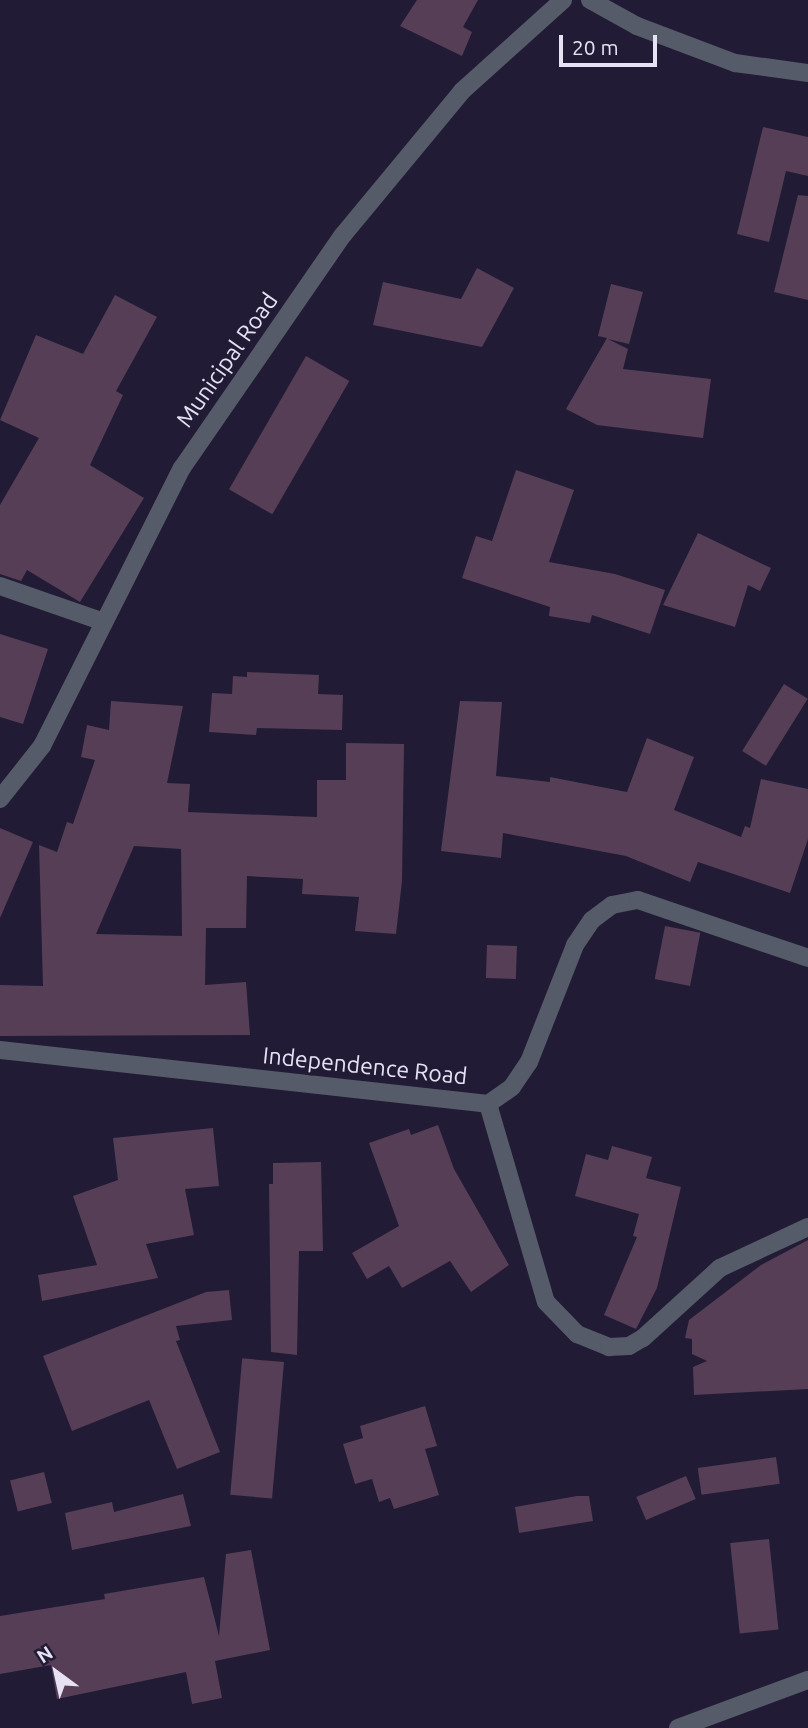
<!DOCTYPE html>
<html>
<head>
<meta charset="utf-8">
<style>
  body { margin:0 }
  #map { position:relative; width:808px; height:1728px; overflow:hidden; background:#221b35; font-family:Ubuntu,sans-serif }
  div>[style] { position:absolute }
  .building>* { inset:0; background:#553e56; transform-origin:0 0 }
  .minor>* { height:18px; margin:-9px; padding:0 9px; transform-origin:9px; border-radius:9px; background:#555b68 }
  span { translate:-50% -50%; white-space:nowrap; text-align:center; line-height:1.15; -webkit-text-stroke:6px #221b35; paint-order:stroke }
  .street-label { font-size:23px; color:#e6e2f4 }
  .north { position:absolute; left:21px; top:1637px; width:70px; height:70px; -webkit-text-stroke:5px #221b35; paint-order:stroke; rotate:327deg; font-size:19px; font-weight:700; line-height:28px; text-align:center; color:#e6e2f4 }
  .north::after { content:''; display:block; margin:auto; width:24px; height:32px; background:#e6e2f4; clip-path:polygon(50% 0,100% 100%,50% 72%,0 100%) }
  .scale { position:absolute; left:559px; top:35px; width:98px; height:32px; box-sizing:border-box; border:4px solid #e6e2f4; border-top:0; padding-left:9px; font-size:21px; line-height:24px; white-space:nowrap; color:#e6e2f4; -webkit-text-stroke:5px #221b35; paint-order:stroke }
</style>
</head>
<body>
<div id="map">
  <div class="building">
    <div style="clip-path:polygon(417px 0,478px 0,463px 27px,472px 32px,462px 56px,400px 26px)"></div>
    <div style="clip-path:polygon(763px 127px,808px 137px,808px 176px,786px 171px,769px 242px,737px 234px)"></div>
    <div style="clip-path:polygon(798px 195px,808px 196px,808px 300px,774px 292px)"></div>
    <div style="clip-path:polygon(477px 268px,514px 288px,482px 347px,373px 325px,383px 282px,461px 299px)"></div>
    <div style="clip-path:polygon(611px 284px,643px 292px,629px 344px,608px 339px,628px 349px,623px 369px,711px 379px,703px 438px,597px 425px,566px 409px,607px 338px,598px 336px)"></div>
    <div style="clip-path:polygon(115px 295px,157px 317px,116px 391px,123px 395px,90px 465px,144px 498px,80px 602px,27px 570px,21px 581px,0 574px,0 505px,39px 438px,0 420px,36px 335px,83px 354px)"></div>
    <div style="left:306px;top:356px;width:50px;height:154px;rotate:30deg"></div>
    <div style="clip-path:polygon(516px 470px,574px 490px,549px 562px,615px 574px,665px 590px,650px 634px,592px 615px,590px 623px,549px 616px,550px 607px,462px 578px,476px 536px,492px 541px)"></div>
    <div style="clip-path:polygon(698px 533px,771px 568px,760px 591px,748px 585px,735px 627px,663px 605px)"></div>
    <div style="clip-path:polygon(0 634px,48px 649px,23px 724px,0 717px)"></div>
    <div style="clip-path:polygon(247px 672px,319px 675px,318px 694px,343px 695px,342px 730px,257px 728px,256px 735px,209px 732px,212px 693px,232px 694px,233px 676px,247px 677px)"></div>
    <div style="left:784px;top:684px;width:28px;height:79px;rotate:32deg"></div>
    <div style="clip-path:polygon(evenodd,111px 701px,183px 706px,167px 783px,190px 784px,188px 812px,317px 817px,317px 780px,346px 780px,346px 743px,404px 744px,402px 881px,396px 934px,355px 931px,359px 897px,302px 894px,303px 879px,247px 876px,246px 928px,206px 928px,205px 985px,246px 982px,250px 1035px,0 1036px,0 985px,43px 986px,39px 845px,57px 852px,67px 822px,73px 824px,95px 760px,81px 757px,87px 725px,109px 730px,111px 701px,134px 846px,181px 849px,182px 936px,96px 934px,134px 846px)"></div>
    <div style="clip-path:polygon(460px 701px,502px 702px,496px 776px,550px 782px,550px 777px,627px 792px,647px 738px,694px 757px,674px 810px,741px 837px,745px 826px,750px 828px,761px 779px,808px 789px,808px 839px,790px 893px,698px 862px,690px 882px,626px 856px,503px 833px,501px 858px,441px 851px)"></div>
    <div style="clip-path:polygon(0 828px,33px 842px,0 918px)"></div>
    <div style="left:665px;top:926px;width:36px;height:54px;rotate:11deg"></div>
    <div style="left:487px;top:945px;width:30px;height:33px;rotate:2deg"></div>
    <div style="clip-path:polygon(438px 1125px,454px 1169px,509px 1265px,471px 1292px,450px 1261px,402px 1288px,389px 1266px,367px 1279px,352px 1253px,399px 1226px,369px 1143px,409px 1129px,411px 1135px)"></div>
    <div style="clip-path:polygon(213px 1128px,219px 1186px,185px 1189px,194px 1235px,146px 1244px,158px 1278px,42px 1301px,38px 1275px,97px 1265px,73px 1196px,118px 1180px,113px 1138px)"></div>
    <div style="clip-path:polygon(612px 1146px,652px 1157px,646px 1178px,681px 1187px,657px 1288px,636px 1329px,604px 1315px,637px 1237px,633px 1236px,639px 1214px,575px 1196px,586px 1154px,608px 1160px)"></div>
    <div style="clip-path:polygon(321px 1162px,323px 1251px,299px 1251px,297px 1355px,271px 1352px,269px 1184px,273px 1184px,273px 1163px)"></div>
    <div style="clip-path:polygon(808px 1240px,808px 1389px,694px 1395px,693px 1367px,707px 1361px,692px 1354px,692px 1339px,685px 1338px,689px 1320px,761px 1265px)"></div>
    <div style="clip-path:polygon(229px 1290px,232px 1320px,176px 1326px,180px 1340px,176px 1341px,220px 1452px,177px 1469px,149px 1400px,72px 1431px,43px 1356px,206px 1292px)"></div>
    <div style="left:284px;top:1362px;width:137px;height:42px;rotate:95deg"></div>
    <div style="clip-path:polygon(425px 1406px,437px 1446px,425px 1449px,439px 1495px,394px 1509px,390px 1498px,379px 1502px,372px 1479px,355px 1484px,343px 1444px,363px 1438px,360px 1426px)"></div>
    <div style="left:776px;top:1457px;width:27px;height:79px;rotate:82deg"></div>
    <div style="left:44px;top:1472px;width:32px;height:35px;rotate:76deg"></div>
    <div style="left:686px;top:1476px;width:25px;height:54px;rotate:67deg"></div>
    <div style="clip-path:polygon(183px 1494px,191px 1526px,72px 1550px,65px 1513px,112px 1502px,114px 1512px)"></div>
    <div style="clip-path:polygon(577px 1496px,589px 1496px,593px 1521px,519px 1533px,515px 1507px)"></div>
    <div style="left:769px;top:1539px;width:91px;height:39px;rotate:84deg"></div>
    <div style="clip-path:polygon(251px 1550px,270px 1650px,215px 1661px,222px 1698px,192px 1704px,186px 1672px,57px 1699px,51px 1665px,0 1674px,0 1616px,105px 1599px,104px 1594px,204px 1577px,219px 1636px,226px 1554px)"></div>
  </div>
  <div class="minor">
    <div style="left:590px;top:0;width:54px;rotate:29deg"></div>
    <div style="left:637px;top:26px;width:105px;rotate:20.7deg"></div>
    <div style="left:735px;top:63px;width:74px;rotate:7.8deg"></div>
    <div style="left:0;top:586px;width:110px;rotate:19.1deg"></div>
    <div style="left:0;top:799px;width:68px;rotate:-51.6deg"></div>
    <div style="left:42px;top:746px;width:311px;rotate:-63.3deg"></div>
    <div style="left:182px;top:468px;width:283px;rotate:-55.4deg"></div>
    <div style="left:343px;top:235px;width:187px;rotate:-50.4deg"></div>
    <div style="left:462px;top:91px;width:136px;rotate:-42deg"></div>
    <div style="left:0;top:1050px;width:491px;rotate:6.3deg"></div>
    <div style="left:488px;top:1104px;width:29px;rotate:-35deg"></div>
    <div style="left:512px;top:1087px;width:30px;rotate:-56deg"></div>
    <div style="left:529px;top:1062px;width:126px;rotate:-68.5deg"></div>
    <div style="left:575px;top:945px;width:30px;rotate:-56deg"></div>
    <div style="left:592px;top:920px;width:25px;rotate:-37deg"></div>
    <div style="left:612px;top:905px;width:26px;rotate:-11deg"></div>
    <div style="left:638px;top:900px;width:180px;rotate:18.8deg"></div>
    <div style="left:488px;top:1104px;width:206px;rotate:73.7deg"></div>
    <div style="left:546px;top:1302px;width:45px;rotate:45.9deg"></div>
    <div style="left:577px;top:1334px;width:35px;rotate:22deg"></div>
    <div style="left:609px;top:1347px;width:20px;rotate:-3deg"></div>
    <div style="left:629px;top:1346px;width:16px;rotate:-30deg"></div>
    <div style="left:643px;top:1338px;width:104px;rotate:-42.3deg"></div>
    <div style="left:720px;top:1268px;width:97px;rotate:-25deg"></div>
    <div style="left:678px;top:1728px;width:139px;rotate:-20.3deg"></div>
  </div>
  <div class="street-label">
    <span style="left:227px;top:360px;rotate:-55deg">Municipal Road</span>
    <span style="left:365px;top:1066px;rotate:6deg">Independence Road</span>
  </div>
  <div class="north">N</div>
  <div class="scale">20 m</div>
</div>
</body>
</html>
